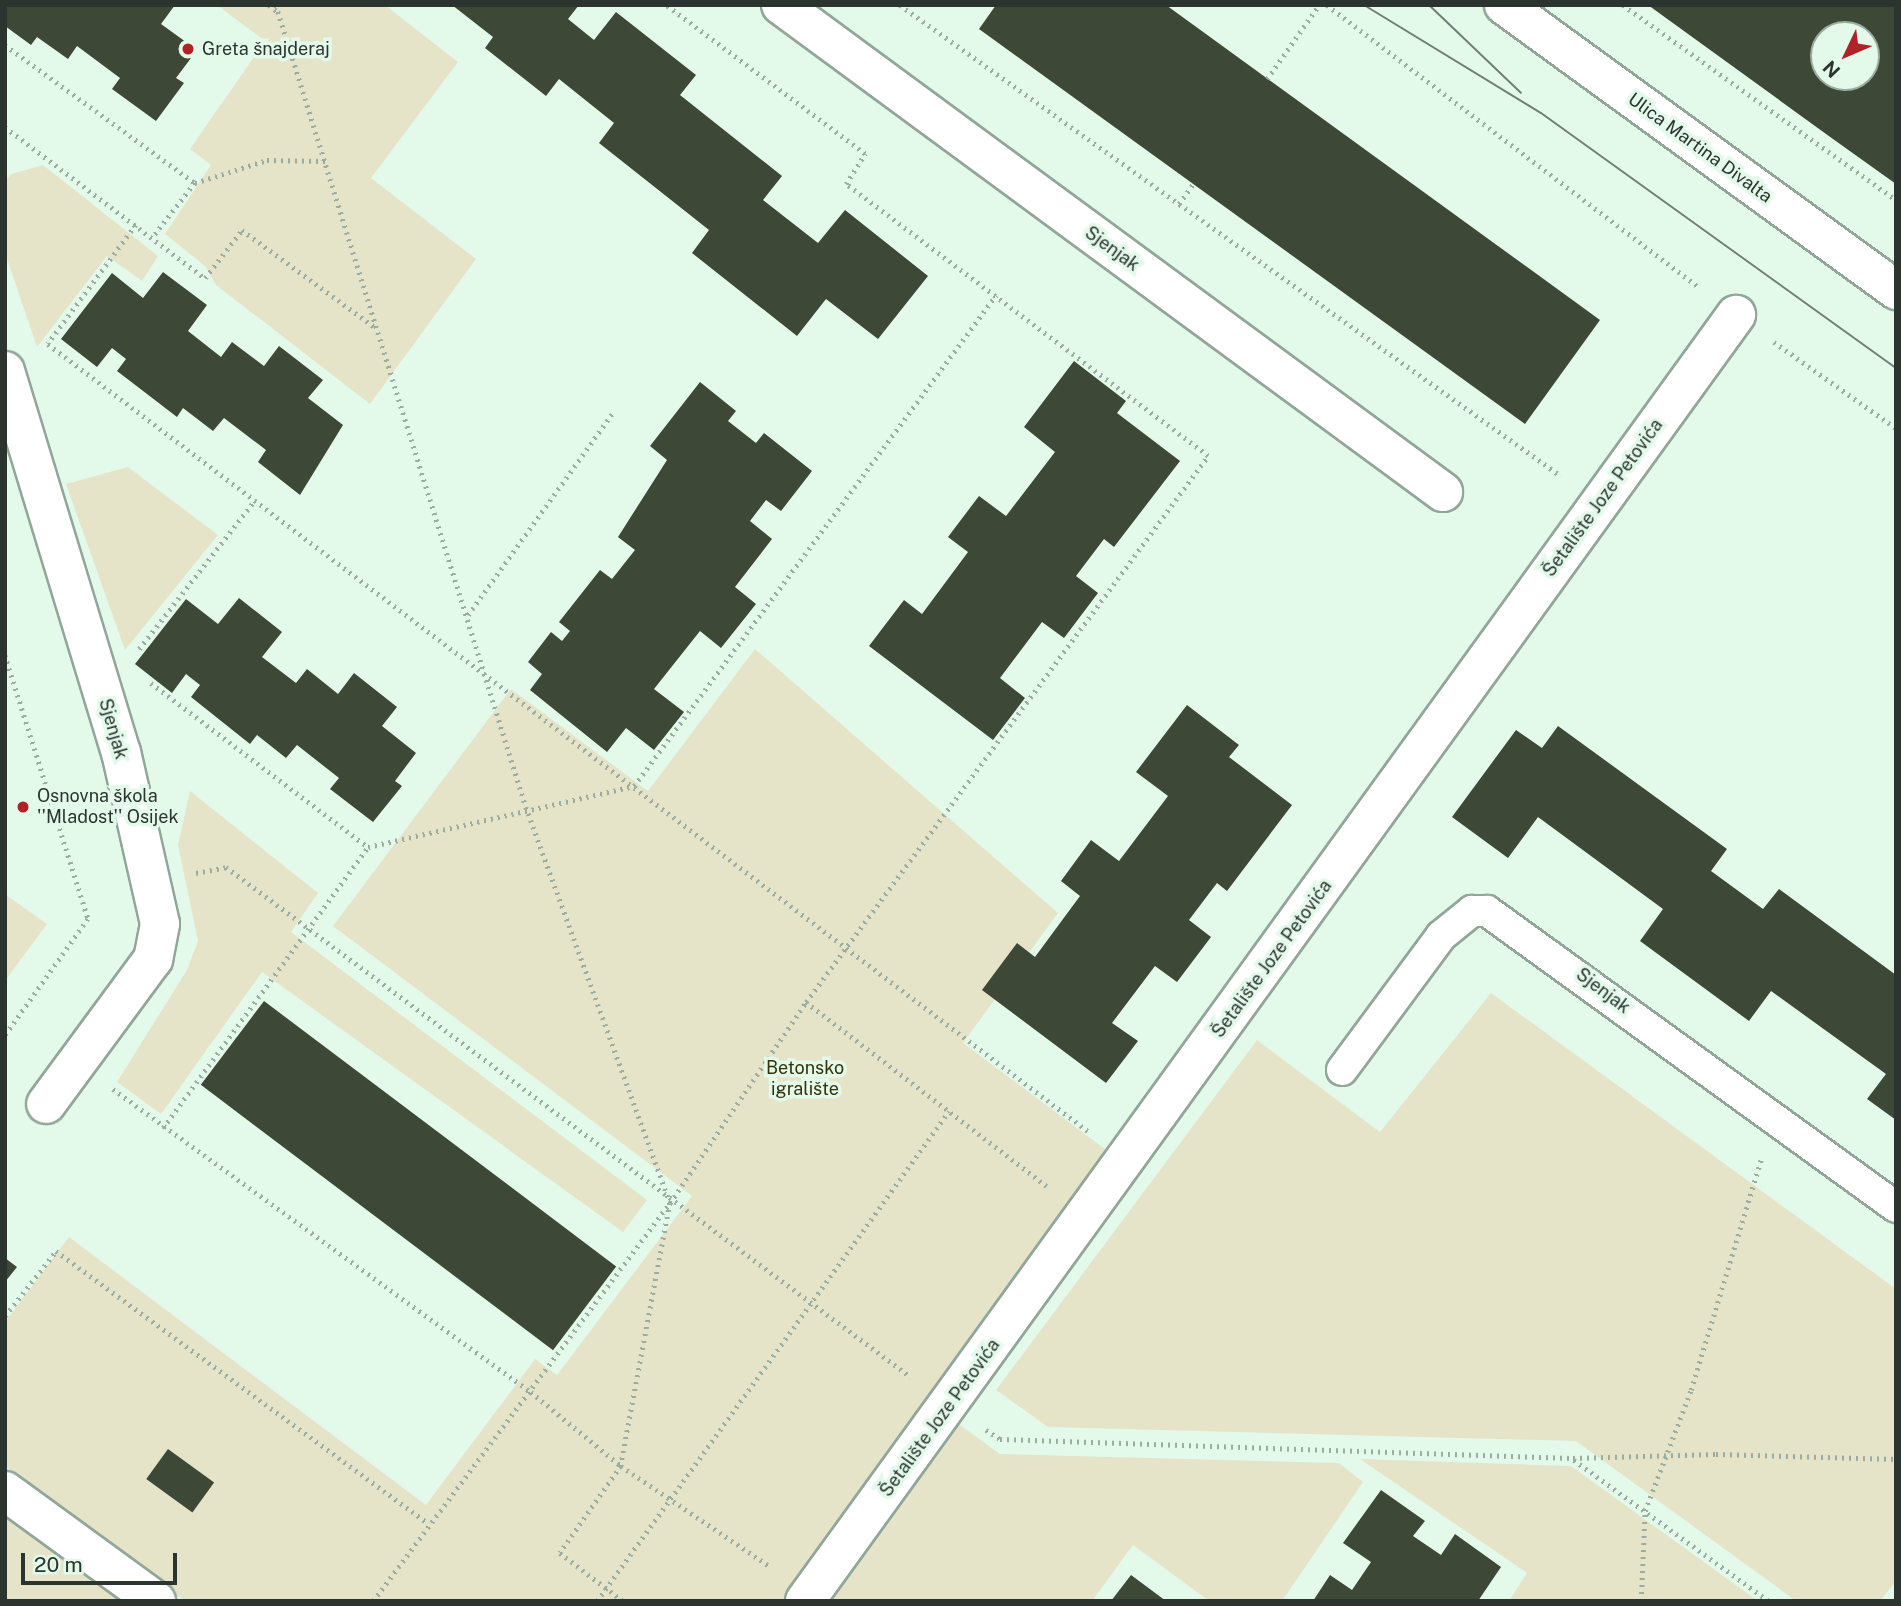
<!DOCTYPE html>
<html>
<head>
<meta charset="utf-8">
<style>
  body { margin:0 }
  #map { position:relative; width:1901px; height:1606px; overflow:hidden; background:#e3faeb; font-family:"Public Sans",sans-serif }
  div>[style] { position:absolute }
  .green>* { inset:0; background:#e5e4c8 }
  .building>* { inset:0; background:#3e4837; transform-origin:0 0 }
  .path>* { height:4.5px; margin-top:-2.25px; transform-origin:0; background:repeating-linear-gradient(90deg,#9baca1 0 2px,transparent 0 7px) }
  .roads { filter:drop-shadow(2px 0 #91a699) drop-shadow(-2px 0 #91a699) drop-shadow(0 2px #91a699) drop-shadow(0 -2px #91a699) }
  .lane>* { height:30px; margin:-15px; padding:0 15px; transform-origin:15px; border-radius:15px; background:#fff }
  .street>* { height:38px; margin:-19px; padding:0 19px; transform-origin:19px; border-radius:19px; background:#fff }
  .secondary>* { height:38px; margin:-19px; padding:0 19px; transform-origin:19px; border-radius:19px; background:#fff }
  .tram>* { height:2px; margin:-1px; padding:0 1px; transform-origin:1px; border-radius:1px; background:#707e75 }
  .dots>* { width:19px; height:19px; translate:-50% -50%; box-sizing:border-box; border:4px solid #e3faeb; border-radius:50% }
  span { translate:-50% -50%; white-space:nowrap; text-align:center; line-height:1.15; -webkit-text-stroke:7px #e3faeb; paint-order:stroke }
  .poi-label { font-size:18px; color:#2c342f }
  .left { translate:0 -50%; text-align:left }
  .street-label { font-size:18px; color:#2c342f }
  .park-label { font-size:18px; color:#35320a }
  .frame { position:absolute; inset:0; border:7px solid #2c342f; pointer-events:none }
  .north { position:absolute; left:1810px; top:21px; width:70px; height:70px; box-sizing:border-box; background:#e3faeb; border:2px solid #9aaba0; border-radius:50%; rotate:226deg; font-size:19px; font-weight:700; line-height:28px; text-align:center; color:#2c342f }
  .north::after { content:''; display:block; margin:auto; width:24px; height:32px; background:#b32128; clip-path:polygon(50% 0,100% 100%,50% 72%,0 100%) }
  .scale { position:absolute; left:21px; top:1553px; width:156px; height:32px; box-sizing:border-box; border:4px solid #2c342f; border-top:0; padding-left:9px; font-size:21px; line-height:24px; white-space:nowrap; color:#2c342f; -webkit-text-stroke:5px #e3faeb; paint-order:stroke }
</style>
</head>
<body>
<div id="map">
  <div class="green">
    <div style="clip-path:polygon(217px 5px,385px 5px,458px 62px,371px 178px,476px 259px,370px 404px,216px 285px,205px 266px,165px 234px,211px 165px,190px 149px,265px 41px)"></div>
    <div style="clip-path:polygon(43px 165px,158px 256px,142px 281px,107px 256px,37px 347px,5px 253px,5px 182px,11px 174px)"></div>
    <div style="clip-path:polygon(128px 467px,218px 535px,125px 650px,66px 484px)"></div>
    <div style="clip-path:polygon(755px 649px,1058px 913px,963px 1043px,1129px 1167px,804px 1601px,185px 1601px,5px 1466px,5px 1322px,69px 1237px,426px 1505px,535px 1359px,557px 1375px,692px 1196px,333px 926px,511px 689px,648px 791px)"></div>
    <div style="clip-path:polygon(190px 791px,318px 893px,291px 932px,647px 1200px,623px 1232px,262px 972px,161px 1114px,117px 1082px,187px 970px,198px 941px,178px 845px)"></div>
    <div style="clip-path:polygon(5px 894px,47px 924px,5px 981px)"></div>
    <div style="clip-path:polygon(1491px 993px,1896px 1289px,1896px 1581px,1880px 1601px,1796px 1601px,1576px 1441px,1048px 1427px,996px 1390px,1257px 1040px,1380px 1132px)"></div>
    <div style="clip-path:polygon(953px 1420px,1000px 1454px,1339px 1463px,1363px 1482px,1282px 1601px,1209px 1601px,1133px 1545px,1092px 1601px,826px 1601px)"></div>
    <div style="clip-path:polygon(1360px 1459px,1571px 1466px,1758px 1601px,1509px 1601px,1527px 1573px)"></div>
    <div style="clip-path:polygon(5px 1499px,142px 1601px,5px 1601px)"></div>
  </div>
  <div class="building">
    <div style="clip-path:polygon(5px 5px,175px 5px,161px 24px,197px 50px,176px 78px,184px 83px,156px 121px,112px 89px,120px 78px,77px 46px,68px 59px,37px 37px,31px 45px,5px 26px)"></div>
    <div style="clip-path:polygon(452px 5px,579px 5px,568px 19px,594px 40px,616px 12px,696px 75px,680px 95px,782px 176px,763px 200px,818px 243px,845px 210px,928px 276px,878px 339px,826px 299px,797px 336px,692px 253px,709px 230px,599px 143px,614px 123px,559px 79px,546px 96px,485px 48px,493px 37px)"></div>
    <div style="clip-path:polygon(996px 5px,1166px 5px,1600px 320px,1525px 424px,979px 29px)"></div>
    <div style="clip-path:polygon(evenodd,1648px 5px,1896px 5px,1896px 184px,1833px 139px,1648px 5px,1824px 35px,1866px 35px,1866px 77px,1824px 77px,1824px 35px)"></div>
    <div style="clip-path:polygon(163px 272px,207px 305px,188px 331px,221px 357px,232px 342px,264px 366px,279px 346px,323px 380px,308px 398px,343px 425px,300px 495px,258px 462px,266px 450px,224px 418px,213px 431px,183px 408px,177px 417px,117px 371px,126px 359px,112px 348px,97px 367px,61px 339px,112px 273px,143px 298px)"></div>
    <div style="clip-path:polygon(1074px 361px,1126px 401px,1117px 413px,1180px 461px,1114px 547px,1104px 539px,1076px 576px,1098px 593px,1064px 638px,1042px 622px,1000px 678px,1025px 698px,993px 740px,869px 646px,904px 600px,922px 614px,968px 552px,948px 537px,979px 496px,1006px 516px,1055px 452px,1024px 427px)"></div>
    <div style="clip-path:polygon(700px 382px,736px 411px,728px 421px,756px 443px,764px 433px,812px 471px,781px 511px,766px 500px,750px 521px,772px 539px,735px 587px,756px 604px,721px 648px,700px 631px,654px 689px,684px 712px,654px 750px,626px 728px,607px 752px,530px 690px,542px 674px,528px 662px,551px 632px,562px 641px,570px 631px,559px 622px,600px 570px,612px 579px,635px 550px,618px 537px,667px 460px,650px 446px)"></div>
    <div style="clip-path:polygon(239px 598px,282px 632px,262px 657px,296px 683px,307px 669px,338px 694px,354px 673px,397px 707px,382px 726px,416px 753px,395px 781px,402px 786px,373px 822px,330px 789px,339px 778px,297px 745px,286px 758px,257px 735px,250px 744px,191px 697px,200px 685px,186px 674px,172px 693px,135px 664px,186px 599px,218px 624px)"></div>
    <div style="clip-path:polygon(1187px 705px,1239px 745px,1229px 757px,1292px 805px,1227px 891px,1217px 883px,1189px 920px,1211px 937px,1177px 982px,1155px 966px,1112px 1023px,1138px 1041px,1106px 1083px,982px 990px,1017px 943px,1035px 957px,1080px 896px,1061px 881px,1091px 840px,1119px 861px,1168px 796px,1136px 772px)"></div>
    <div style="clip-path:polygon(1558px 726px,1727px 849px,1711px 871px,1763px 909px,1779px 889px,1896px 975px,1896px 1120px,1867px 1099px,1886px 1074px,1771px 991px,1749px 1021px,1640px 941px,1663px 909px,1538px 817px,1508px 858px,1452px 817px,1516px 730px,1542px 748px)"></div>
    <div style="left:264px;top:1001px;width:441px;height:105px;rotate:37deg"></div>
    <div style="clip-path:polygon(5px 1258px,17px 1267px,5px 1282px)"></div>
    <div style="left:168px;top:1449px;width:57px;height:37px;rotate:36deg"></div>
    <div style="clip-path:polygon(1381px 1490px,1425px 1521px,1413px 1536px,1441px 1555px,1455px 1534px,1501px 1567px,1478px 1601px,1313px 1601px,1330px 1575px,1352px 1590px,1371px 1562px,1343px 1543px)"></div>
    <div style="clip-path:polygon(1131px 1575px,1166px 1601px,1111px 1601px)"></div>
  </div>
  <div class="path">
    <div style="left:269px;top:5px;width:11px;rotate:38deg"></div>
    <div style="left:276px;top:5px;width:840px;rotate:72.69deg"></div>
    <div style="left:526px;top:807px;width:421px;rotate:70deg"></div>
    <div style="left:670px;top:1203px;width:268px;rotate:100.6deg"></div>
    <div style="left:621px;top:1466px;width:106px;rotate:125deg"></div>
    <div style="left:560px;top:1553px;width:79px;rotate:37.3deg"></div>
    <div style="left:900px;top:5px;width:812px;rotate:35.47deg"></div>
    <div style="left:1327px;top:5px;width:467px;rotate:37.2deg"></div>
    <div style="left:1623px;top:5px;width:335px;rotate:35.5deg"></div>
    <div style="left:5px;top:45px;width:235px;rotate:36deg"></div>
    <div style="left:195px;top:183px;width:68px;rotate:127.9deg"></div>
    <div style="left:1267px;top:79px;width:90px;rotate:-54.9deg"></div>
    <div style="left:5px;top:127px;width:251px;rotate:37.1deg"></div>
    <div style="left:205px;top:278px;width:61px;rotate:-52.4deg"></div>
    <div style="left:242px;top:230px;width:166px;rotate:36.2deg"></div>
    <div style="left:195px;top:183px;width:76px;rotate:-17.7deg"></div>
    <div style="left:267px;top:160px;width:58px;rotate:1deg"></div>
    <div style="left:1179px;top:204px;width:24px;rotate:-55deg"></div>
    <div style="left:136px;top:225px;width:148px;rotate:126.5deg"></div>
    <div style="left:48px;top:344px;width:1304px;rotate:37.12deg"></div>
    <div style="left:1774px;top:342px;width:149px;rotate:35.2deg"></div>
    <div style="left:468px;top:615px;width:247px;rotate:-54.4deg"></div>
    <div style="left:139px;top:649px;width:189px;rotate:-52.1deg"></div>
    <div style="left:5px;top:655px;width:277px;rotate:72.5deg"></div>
    <div style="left:88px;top:919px;width:143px;rotate:125.4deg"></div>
    <div style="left:151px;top:683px;width:272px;rotate:37.1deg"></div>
    <div style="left:196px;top:873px;width:31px;rotate:-11deg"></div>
    <div style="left:226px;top:867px;width:854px;rotate:36.67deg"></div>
    <div style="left:806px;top:1002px;width:303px;rotate:37.4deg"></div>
    <div style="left:113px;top:1089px;width:516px;rotate:35.94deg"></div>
    <div style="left:531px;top:1392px;width:117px;rotate:39.4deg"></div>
    <div style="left:621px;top:1466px;width:181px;rotate:34deg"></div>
    <div style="left:163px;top:1128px;width:348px;rotate:-53.9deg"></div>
    <div style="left:368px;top:847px;width:273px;rotate:-12.9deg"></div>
    <div style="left:634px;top:786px;width:610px;rotate:-53.6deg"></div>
    <div style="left:5px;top:1316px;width:83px;rotate:-51.9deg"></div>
    <div style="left:56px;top:1251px;width:462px;rotate:36.2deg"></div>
    <div style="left:986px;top:1430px;width:17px;rotate:33deg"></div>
    <div style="left:1000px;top:1439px;width:573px;rotate:1.9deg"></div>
    <div style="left:1573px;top:1458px;width:143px;rotate:-1.6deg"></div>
    <div style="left:1716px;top:1454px;width:180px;rotate:1.6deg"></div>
    <div style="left:1574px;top:1460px;width:241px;rotate:35.9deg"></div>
    <div style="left:373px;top:1601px;width:497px;rotate:-53.3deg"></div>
    <div style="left:670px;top:1203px;width:243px;rotate:-55.9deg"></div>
    <div style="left:806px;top:1002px;width:678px;rotate:-53.64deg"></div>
    <div style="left:1208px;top:456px;width:453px;rotate:-143.1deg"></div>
    <div style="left:846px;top:184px;width:36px;rotate:-58deg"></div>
    <div style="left:865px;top:154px;width:249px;rotate:-143.2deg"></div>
    <div style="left:597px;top:1601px;width:603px;rotate:-54.31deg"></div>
    <div style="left:1641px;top:1601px;width:90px;rotate:-87.5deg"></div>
    <div style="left:1645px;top:1511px;width:129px;rotate:-69.2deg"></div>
    <div style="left:1691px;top:1390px;width:241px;rotate:-73.1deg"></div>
  </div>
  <div class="roads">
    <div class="lane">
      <div style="left:1342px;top:1070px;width:167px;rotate:-53.5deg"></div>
      <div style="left:1441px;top:936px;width:40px;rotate:-39deg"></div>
      <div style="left:1472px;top:911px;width:15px"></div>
      <div style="left:1487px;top:911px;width:505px;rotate:35.89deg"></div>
    </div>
    <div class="street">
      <div style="left:781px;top:5px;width:822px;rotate:36.34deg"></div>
      <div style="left:5px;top:371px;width:398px;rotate:73.1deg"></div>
      <div style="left:121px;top:752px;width:176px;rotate:77.2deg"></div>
      <div style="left:160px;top:924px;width:36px;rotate:101deg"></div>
      <div style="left:153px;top:959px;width:180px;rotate:126.4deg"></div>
      <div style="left:5px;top:1491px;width:187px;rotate:36.1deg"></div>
      <div style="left:805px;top:1601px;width:1588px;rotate:-54.1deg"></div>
    </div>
    <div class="secondary">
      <div style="left:1504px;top:5px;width:485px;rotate:36deg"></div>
    </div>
  </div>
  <div class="tram">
    <div style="left:1364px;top:5px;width:207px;rotate:31.4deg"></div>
    <div style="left:1541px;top:113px;width:437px;rotate:35.7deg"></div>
    <div style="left:1429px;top:5px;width:127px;rotate:43.7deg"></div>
  </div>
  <div class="dots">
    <div style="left:188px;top:49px;background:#b32128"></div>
    <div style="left:23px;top:807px;background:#b32128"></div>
  </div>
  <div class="poi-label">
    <span class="left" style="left:202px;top:49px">Greta šnajderaj</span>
    <span class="left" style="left:37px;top:807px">Osnovna škola<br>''Mladost'' Osijek</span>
  </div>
  <div class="street-label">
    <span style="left:1700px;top:148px;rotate:36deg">Ulica Martina Divalta</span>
    <span style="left:1112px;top:249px;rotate:36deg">Sjenjak</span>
    <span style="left:1603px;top:498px;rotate:-54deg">Šetalište Joze Petovića</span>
    <span style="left:113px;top:729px;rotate:74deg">Sjenjak</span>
    <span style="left:1272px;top:959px;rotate:-54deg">Šetalište Joze Petovića</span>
    <span style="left:1603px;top:991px;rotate:37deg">Sjenjak</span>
    <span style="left:940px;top:1418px;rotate:-54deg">Šetalište Joze Petovića</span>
  </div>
  <div class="park-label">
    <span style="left:805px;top:1079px">Betonsko<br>igralište</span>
  </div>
  <div class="frame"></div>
  <div class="north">N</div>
  <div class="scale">20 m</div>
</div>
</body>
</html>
